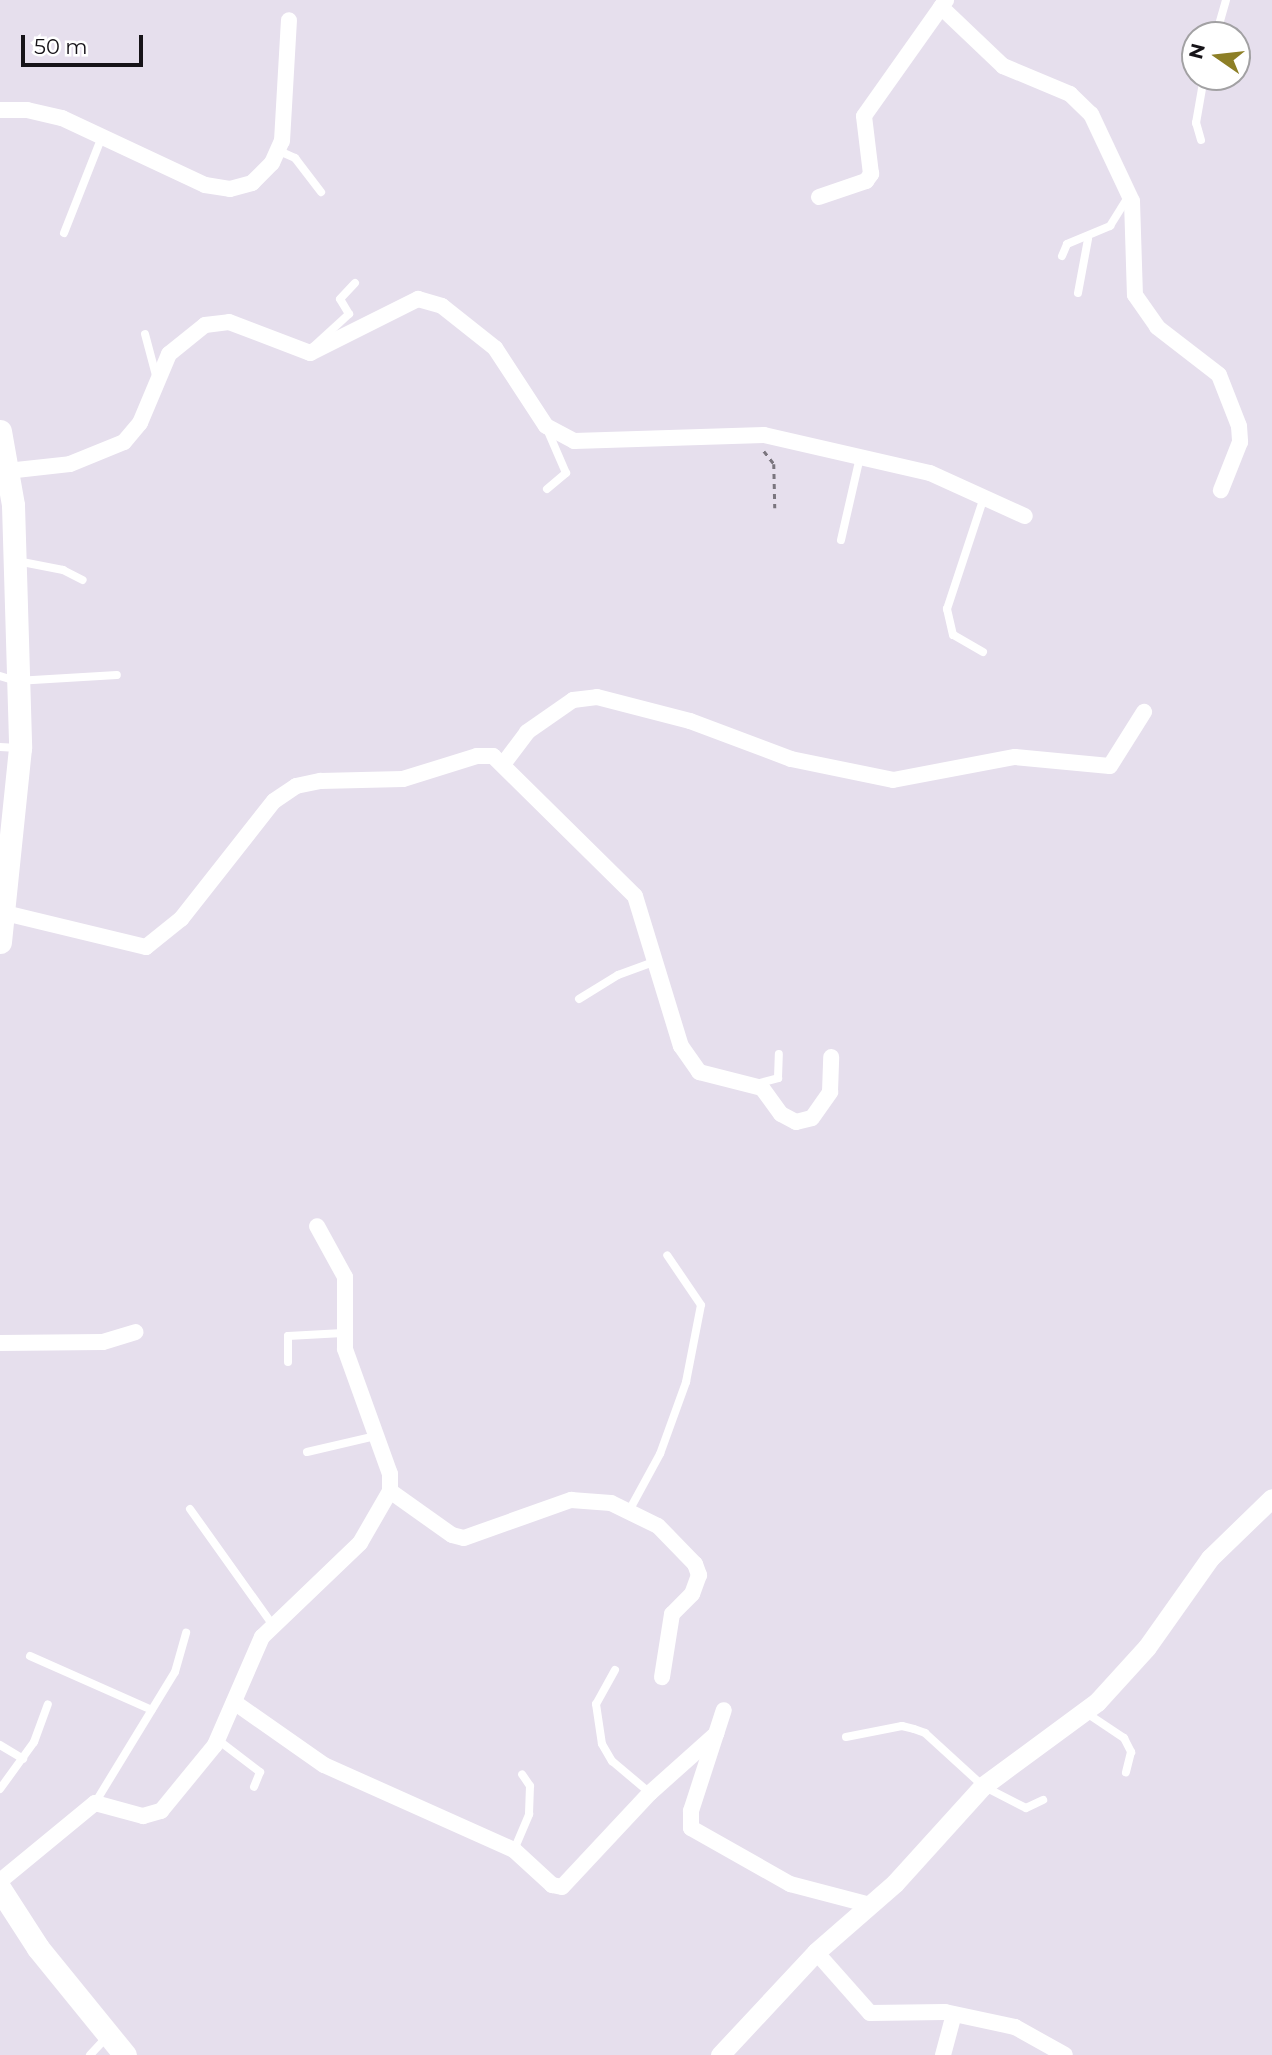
<!DOCTYPE html>
<html>
<head>
<meta charset="utf-8">
<style>
  body { margin:0 }
  #map { position:relative; width:1272px; height:2055px; overflow:hidden; background:#e6dfed; font-family:Montserrat,sans-serif }
  div>[style] { position:absolute }
  .path>* { height:2.5px; margin-top:-1.25px; transform-origin:0; background:repeating-linear-gradient(90deg,#7a757e 0 5px,transparent 0 10px) }
  .service>* { height:8px; margin:-4px; padding:0 4px; transform-origin:4px; border-radius:4px; background:#fff }
  .minor>* { height:16px; margin:-8px; padding:0 8px; transform-origin:8px; border-radius:8px; background:#fff }
  .tertiary>* { height:19px; margin:-9.5px; padding:0 9.5px; transform-origin:9.5px; border-radius:9.5px; background:#fff }
  .secondary>* { height:23px; margin:-11.5px; padding:0 11.5px; transform-origin:11.5px; border-radius:11.5px; background:#fff }
  span { translate:-50% -50%; white-space:nowrap; text-align:center; line-height:1.15; -webkit-text-stroke:5px #fff; paint-order:stroke }
  .north { position:absolute; left:1181px; top:21px; width:70px; height:70px; box-sizing:border-box; background:#fff; border:2px solid #a2a1a3; border-radius:50%; rotate:284deg; font-size:19px; font-weight:700; line-height:28px; text-align:center; color:#161318 }
  .north::after { content:''; display:block; margin:auto; width:24px; height:32px; background:#8d7f26; clip-path:polygon(50% 0,100% 100%,50% 72%,0 100%) }
  .scale { position:absolute; left:21px; top:35px; width:122px; height:32px; box-sizing:border-box; border:4px solid #161318; border-top:0; padding-left:9px; font-size:21px; line-height:24px; white-space:nowrap; color:#161318; -webkit-text-stroke:5px #fff; paint-order:stroke }
</style>
</head>
<body>
<div id="map">
  <div class="path">
    <div style="left:764px;top:451px;width:16px;rotate:52deg"></div>
    <div style="left:774px;top:464px;width:44px;rotate:88.7deg"></div>
  </div>
  <div class="service">
    <div style="left:1216px;top:35px;width:36px;rotate:-74deg"></div>
    <div style="left:1201px;top:140px;width:18px;rotate:-106deg"></div>
    <div style="left:1196px;top:123px;width:47px;rotate:-80.1deg"></div>
    <div style="left:277px;top:150px;width:20px;rotate:24deg"></div>
    <div style="left:295px;top:158px;width:43px;rotate:52.6deg"></div>
    <div style="left:64px;top:233px;width:101px;rotate:-68.5deg"></div>
    <div style="left:1062px;top:256px;width:13px;rotate:-67deg"></div>
    <div style="left:1067px;top:244px;width:47px;rotate:-22.7deg"></div>
    <div style="left:1110px;top:226px;width:36px;rotate:-58deg"></div>
    <div style="left:1078px;top:293px;width:55px;rotate:-79.5deg"></div>
    <div style="left:145px;top:334px;width:47px;rotate:75.1deg"></div>
    <div style="left:313px;top:347px;width:49px;rotate:-42.5deg"></div>
    <div style="left:349px;top:314px;width:17px;rotate:-121deg"></div>
    <div style="left:340px;top:299px;width:22px;rotate:-47deg"></div>
    <div style="left:547px;top:489px;width:25px;rotate:-40deg"></div>
    <div style="left:566px;top:473px;width:48px;rotate:-113.4deg"></div>
    <div style="left:841px;top:540px;width:85px;rotate:-77.1deg"></div>
    <div style="left:17px;top:561px;width:47px;rotate:11.1deg"></div>
    <div style="left:63px;top:570px;width:22px;rotate:27deg"></div>
    <div style="left:983px;top:652px;width:34px;rotate:-150deg"></div>
    <div style="left:953px;top:635px;width:27px;rotate:-103deg"></div>
    <div style="left:947px;top:609px;width:118px;rotate:-71.7deg"></div>
    <div style="left:0;top:676px;width:17px;rotate:17deg"></div>
    <div style="left:16px;top:681px;width:101px;rotate:-3.4deg"></div>
    <div style="left:0;top:747px;width:18px;rotate:3deg"></div>
    <div style="left:579px;top:999px;width:46px;rotate:-31.6deg"></div>
    <div style="left:618px;top:975px;width:40px;rotate:-20.2deg"></div>
    <div style="left:756px;top:1084px;width:23px;rotate:-15deg"></div>
    <div style="left:778px;top:1078px;width:24px;rotate:-88deg"></div>
    <div style="left:288px;top:1362px;width:26px;rotate:-90deg"></div>
    <div style="left:288px;top:1336px;width:55px;rotate:-3.1deg"></div>
    <div style="left:307px;top:1452px;width:71px;rotate:-13.1deg"></div>
    <div style="left:190px;top:1509px;width:141px;rotate:54.5deg"></div>
    <div style="left:630px;top:1509px;width:63px;rotate:-61.4deg"></div>
    <div style="left:660px;top:1454px;width:77px;rotate:-70.1deg"></div>
    <div style="left:686px;top:1382px;width:78px;rotate:-79deg"></div>
    <div style="left:701px;top:1305px;width:60px;rotate:-124.2deg"></div>
    <div style="left:30px;top:1656px;width:133px;rotate:23.9deg"></div>
    <div style="left:615px;top:1670px;width:39px;rotate:119deg"></div>
    <div style="left:596px;top:1704px;width:40px;rotate:81.5deg"></div>
    <div style="left:602px;top:1744px;width:20px;rotate:60deg"></div>
    <div style="left:612px;top:1761px;width:50px;rotate:40.1deg"></div>
    <div style="left:1085px;top:1712px;width:47px;rotate:33.7deg"></div>
    <div style="left:1124px;top:1738px;width:16px;rotate:63deg"></div>
    <div style="left:1131px;top:1752px;width:21px;rotate:104deg"></div>
    <div style="left:846px;top:1737px;width:57px;rotate:-11.1deg"></div>
    <div style="left:902px;top:1726px;width:12px;rotate:14deg"></div>
    <div style="left:914px;top:1729px;width:12px;rotate:20deg"></div>
    <div style="left:925px;top:1733px;width:79px;rotate:42.4deg"></div>
    <div style="left:983px;top:1786px;width:48px;rotate:27.1deg"></div>
    <div style="left:1026px;top:1808px;width:19px;rotate:-25deg"></div>
    <div style="left:218px;top:1740px;width:53px;rotate:37.3deg"></div>
    <div style="left:260px;top:1772px;width:16px;rotate:112deg"></div>
    <div style="left:0;top:1745px;width:27px;rotate:31deg"></div>
    <div style="left:0;top:1789px;width:58px;rotate:-54.1deg"></div>
    <div style="left:34px;top:1742px;width:40px;rotate:-69.8deg"></div>
    <div style="left:95px;top:1803px;width:153px;rotate:-58.6deg"></div>
    <div style="left:175px;top:1672px;width:41px;rotate:-74.2deg"></div>
    <div style="left:514px;top:1850px;width:39px;rotate:-67deg"></div>
    <div style="left:529px;top:1814px;width:28px;rotate:-88deg"></div>
    <div style="left:530px;top:1786px;width:14px;rotate:-124deg"></div>
    <div style="left:90px;top:2055px;width:25px;rotate:-47deg"></div>
  </div>
  <div class="minor">
    <div style="left:941px;top:7px;width:86px;rotate:43.6deg"></div>
    <div style="left:1003px;top:66px;width:73px;rotate:22.7deg"></div>
    <div style="left:1070px;top:94px;width:29px;rotate:44deg"></div>
    <div style="left:1091px;top:114px;width:96px;rotate:64.8deg"></div>
    <div style="left:1132px;top:201px;width:94px;rotate:88.2deg"></div>
    <div style="left:1135px;top:295px;width:39px;rotate:55deg"></div>
    <div style="left:1157px;top:327px;width:78px;rotate:37.7deg"></div>
    <div style="left:1219px;top:375px;width:55px;rotate:68.6deg"></div>
    <div style="left:1239px;top:426px;width:16px;rotate:86deg"></div>
    <div style="left:1240px;top:442px;width:52px;rotate:111.6deg"></div>
    <div style="left:0;top:110px;width:27px"></div>
    <div style="left:27px;top:110px;width:36px;rotate:13deg"></div>
    <div style="left:62px;top:118px;width:158px;rotate:25.1deg"></div>
    <div style="left:205px;top:185px;width:25px;rotate:9deg"></div>
    <div style="left:230px;top:189px;width:23px;rotate:-15deg"></div>
    <div style="left:252px;top:183px;width:28px;rotate:-45deg"></div>
    <div style="left:272px;top:163px;width:24px;rotate:-66deg"></div>
    <div style="left:282px;top:141px;width:121px;rotate:-86.7deg"></div>
    <div style="left:819px;top:197px;width:50px;rotate:-18.8deg"></div>
    <div style="left:866px;top:181px;width:9px;rotate:-54deg"></div>
    <div style="left:871px;top:174px;width:58px;rotate:-96.9deg"></div>
    <div style="left:864px;top:116px;width:142px;rotate:-54.7deg"></div>
    <div style="left:7px;top:471px;width:63px;rotate:-6.3deg"></div>
    <div style="left:70px;top:464px;width:58px;rotate:-22.2deg"></div>
    <div style="left:124px;top:442px;width:25px;rotate:-50deg"></div>
    <div style="left:140px;top:423px;width:75px;rotate:-67.2deg"></div>
    <div style="left:169px;top:354px;width:46px;rotate:-38.9deg"></div>
    <div style="left:205px;top:325px;width:24px;rotate:-7deg"></div>
    <div style="left:229px;top:322px;width:87px;rotate:20.9deg"></div>
    <div style="left:310px;top:353px;width:121px;rotate:-26.6deg"></div>
    <div style="left:418px;top:299px;width:25px;rotate:16deg"></div>
    <div style="left:442px;top:306px;width:68px;rotate:38.4deg"></div>
    <div style="left:495px;top:348px;width:93px;rotate:56.8deg"></div>
    <div style="left:546px;top:426px;width:32px;rotate:28deg"></div>
    <div style="left:574px;top:441px;width:190px;rotate:-1.8deg"></div>
    <div style="left:764px;top:435px;width:170px;rotate:12.9deg"></div>
    <div style="left:930px;top:473px;width:104px;rotate:24.4deg"></div>
    <div style="left:504px;top:763px;width:39px;rotate:-53deg"></div>
    <div style="left:527px;top:732px;width:56px;rotate:-34.8deg"></div>
    <div style="left:573px;top:700px;width:24px;rotate:-7deg"></div>
    <div style="left:597px;top:697px;width:96px;rotate:14.5deg"></div>
    <div style="left:690px;top:721px;width:108px;rotate:20.6deg"></div>
    <div style="left:791px;top:759px;width:104px;rotate:11.6deg"></div>
    <div style="left:893px;top:780px;width:124px;rotate:-10.7deg"></div>
    <div style="left:1015px;top:757px;width:95px;rotate:5.4deg"></div>
    <div style="left:1110px;top:766px;width:64px;rotate:-57.8deg"></div>
    <div style="left:5px;top:913px;width:145px;rotate:13.6deg"></div>
    <div style="left:146px;top:947px;width:45px;rotate:-38.7deg"></div>
    <div style="left:181px;top:919px;width:150px;rotate:-51.8deg"></div>
    <div style="left:274px;top:801px;width:27px;rotate:-34deg"></div>
    <div style="left:296px;top:786px;width:25px;rotate:-12deg"></div>
    <div style="left:320px;top:781px;width:83px;rotate:-1.4deg"></div>
    <div style="left:403px;top:779px;width:77px;rotate:-17.3deg"></div>
    <div style="left:477px;top:756px;width:16px"></div>
    <div style="left:493px;top:756px;width:199px;rotate:44.6deg"></div>
    <div style="left:635px;top:896px;width:157px;rotate:73deg"></div>
    <div style="left:681px;top:1046px;width:32px;rotate:55deg"></div>
    <div style="left:699px;top:1072px;width:65px;rotate:14.3deg"></div>
    <div style="left:762px;top:1088px;width:32px;rotate:54deg"></div>
    <div style="left:781px;top:1114px;width:17px;rotate:28deg"></div>
    <div style="left:796px;top:1122px;width:16px;rotate:-14deg"></div>
    <div style="left:812px;top:1118px;width:32px;rotate:-55deg"></div>
    <div style="left:830px;top:1092px;width:35px;rotate:-88deg"></div>
    <div style="left:0;top:1343px;width:103px;rotate:-0.6deg"></div>
    <div style="left:103px;top:1342px;width:34px;rotate:-17deg"></div>
    <div style="left:390px;top:1491px;width:76px;rotate:35.4deg"></div>
    <div style="left:452px;top:1535px;width:12px;rotate:14deg"></div>
    <div style="left:464px;top:1538px;width:114px;rotate:-19.6deg"></div>
    <div style="left:571px;top:1500px;width:40px;rotate:4.3deg"></div>
    <div style="left:611px;top:1503px;width:52px;rotate:26.1deg"></div>
    <div style="left:658px;top:1526px;width:53px;rotate:45.8deg"></div>
    <div style="left:695px;top:1564px;width:12px;rotate:70deg"></div>
    <div style="left:699px;top:1575px;width:20px;rotate:110deg"></div>
    <div style="left:692px;top:1594px;width:28px;rotate:135deg"></div>
    <div style="left:672px;top:1614px;width:64px;rotate:99deg"></div>
    <div style="left:234px;top:1702px;width:110px;rotate:35deg"></div>
    <div style="left:324px;top:1765px;width:208px;rotate:24.1deg"></div>
    <div style="left:514px;top:1850px;width:52px;rotate:42.6deg"></div>
    <div style="left:552px;top:1885px;width:10px;rotate:11deg"></div>
    <div style="left:562px;top:1887px;width:129px;rotate:-46.9deg"></div>
    <div style="left:650px;top:1793px;width:89px;rotate:-41.8deg"></div>
    <div style="left:716px;top:1734px;width:25px;rotate:-72deg"></div>
    <div style="left:715px;top:1737px;width:78px;rotate:108deg"></div>
    <div style="left:691px;top:1811px;width:17px;rotate:90deg"></div>
    <div style="left:691px;top:1828px;width:114px;rotate:29.5deg"></div>
    <div style="left:790px;top:1884px;width:83px;rotate:14.7deg"></div>
    <div style="left:0;top:1881px;width:123px;rotate:-39.4deg"></div>
    <div style="left:95px;top:1803px;width:50px;rotate:15.2deg"></div>
    <div style="left:143px;top:1816px;width:19px;rotate:-16deg"></div>
    <div style="left:161px;top:1811px;width:85px;rotate:-50.7deg"></div>
    <div style="left:215px;top:1745px;width:118px;rotate:-66.5deg"></div>
    <div style="left:262px;top:1637px;width:136px;rotate:-43.8deg"></div>
    <div style="left:360px;top:1543px;width:60px;rotate:-60deg"></div>
    <div style="left:390px;top:1491px;width:17px;rotate:-90deg"></div>
    <div style="left:390px;top:1474px;width:133px;rotate:-109.8deg"></div>
    <div style="left:345px;top:1349px;width:72px;rotate:-90deg"></div>
    <div style="left:345px;top:1277px;width:58px;rotate:-118.8deg"></div>
    <div style="left:816px;top:1952px;width:81px;rotate:48.5deg"></div>
    <div style="left:870px;top:2013px;width:75px;rotate:-0.8deg"></div>
    <div style="left:945px;top:2012px;width:72px;rotate:12.1deg"></div>
    <div style="left:1015px;top:2027px;width:57px;rotate:29.2deg"></div>
    <div style="left:943px;top:2055px;width:42px;rotate:-75deg"></div>
  </div>
  <div class="tertiary">
    <div style="left:720px;top:2055px;width:141px;rotate:-47deg"></div>
    <div style="left:816px;top:1952px;width:105px;rotate:-41.1deg"></div>
    <div style="left:895px;top:1883px;width:131px;rotate:-47.8deg"></div>
    <div style="left:983px;top:1786px;width:142px;rotate:-36.4deg"></div>
    <div style="left:1097px;top:1702px;width:74px;rotate:-47.7deg"></div>
    <div style="left:1147px;top:1647px;width:109px;rotate:-54.7deg"></div>
    <div style="left:1210px;top:1558px;width:86px;rotate:-44.1deg"></div>
  </div>
  <div class="secondary">
    <div style="left:0;top:431px;width:75px;rotate:80deg"></div>
    <div style="left:13px;top:505px;width:243px;rotate:88.3deg"></div>
    <div style="left:20px;top:748px;width:195px;rotate:95.9deg"></div>
    <div style="left:0;top:1889px;width:70px;rotate:57.2deg"></div>
    <div style="left:38px;top:1948px;width:138px;rotate:50.9deg"></div>
  </div>
  <div class="north">N</div>
  <div class="scale">50 m</div>
</div>
</body>
</html>
